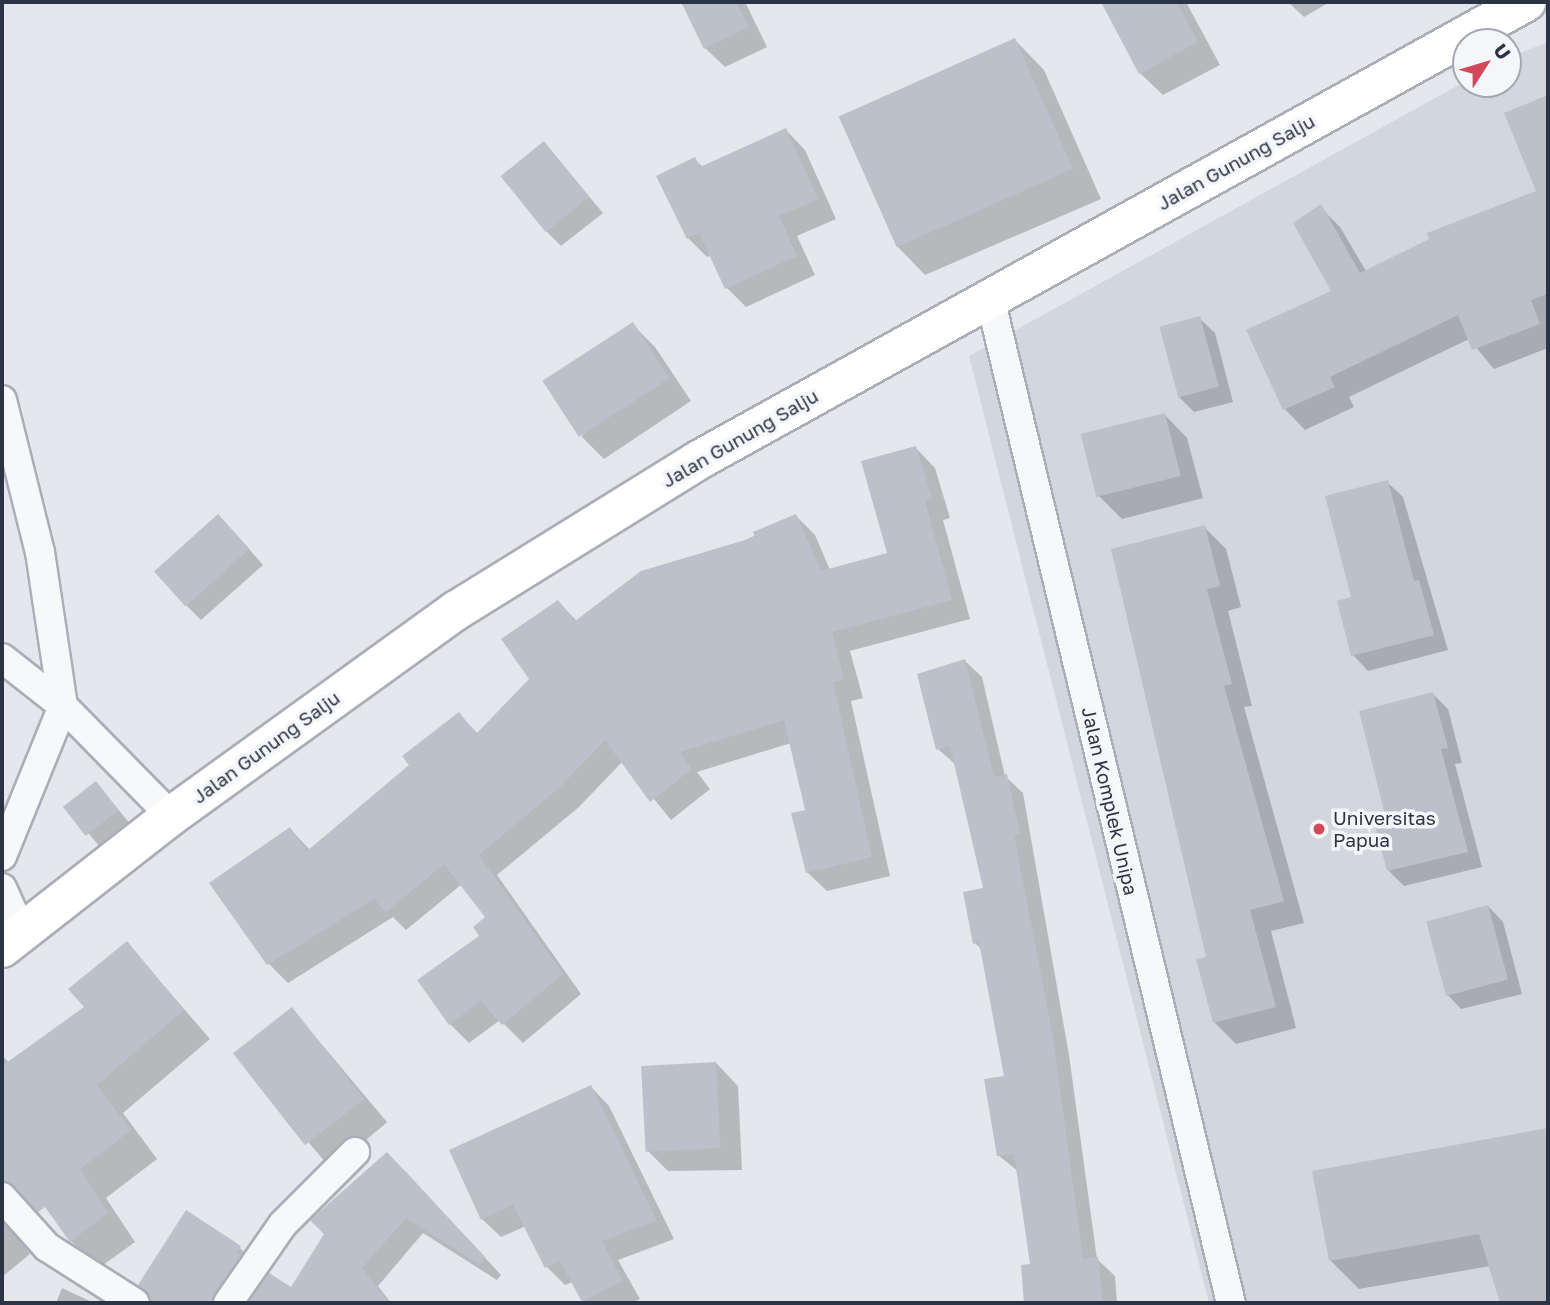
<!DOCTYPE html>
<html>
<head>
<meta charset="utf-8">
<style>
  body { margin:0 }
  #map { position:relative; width:1550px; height:1305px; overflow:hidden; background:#e4e7ec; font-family:"Golos Text",sans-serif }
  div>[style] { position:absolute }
  .built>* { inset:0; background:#d2d6de }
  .shadow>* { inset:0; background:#0003; transform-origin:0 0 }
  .building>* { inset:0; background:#bbc0ca; transform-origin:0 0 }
  .roads { filter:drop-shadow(2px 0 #a9aeb7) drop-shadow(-2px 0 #a9aeb7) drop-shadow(0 2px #a9aeb7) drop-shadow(0 -2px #a9aeb7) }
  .minor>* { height:28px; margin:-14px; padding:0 14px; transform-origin:14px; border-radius:14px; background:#f7f8fa }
  .primary>* { height:38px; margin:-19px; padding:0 19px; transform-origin:19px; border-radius:19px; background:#fff }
  .dots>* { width:19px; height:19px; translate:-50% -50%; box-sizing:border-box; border:4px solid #f4f6f9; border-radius:50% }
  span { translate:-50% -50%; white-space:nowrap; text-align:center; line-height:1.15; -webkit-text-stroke:7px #f4f6f9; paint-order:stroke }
  .street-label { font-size:19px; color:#2b3445 }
  .poi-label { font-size:19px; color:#2b3445 }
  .left { translate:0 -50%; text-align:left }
  .frame { position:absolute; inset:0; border:4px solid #2b3445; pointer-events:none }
  .north { position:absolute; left:1452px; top:28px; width:70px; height:70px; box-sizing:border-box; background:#f4f6f9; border:2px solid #a4a8b1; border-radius:50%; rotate:53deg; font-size:19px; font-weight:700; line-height:28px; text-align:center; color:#2b3445 }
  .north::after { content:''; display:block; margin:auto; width:24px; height:32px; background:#d1495b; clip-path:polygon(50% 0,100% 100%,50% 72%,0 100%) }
</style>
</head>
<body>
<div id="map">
  <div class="built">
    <div style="clip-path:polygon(1548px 42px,1548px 1303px,1209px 1303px,969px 356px,1466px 81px,1508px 84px,1508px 58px)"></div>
  </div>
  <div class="shadow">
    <div style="clip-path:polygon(683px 2px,745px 2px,767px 47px,725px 67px,705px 48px)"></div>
    <div style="clip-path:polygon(1103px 2px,1186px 2px,1220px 65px,1163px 95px,1140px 73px)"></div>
    <div style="clip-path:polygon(1288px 2px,1330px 2px,1304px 17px)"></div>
    <div style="clip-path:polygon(1015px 40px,1044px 70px,1101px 199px,925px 275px,896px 245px,840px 117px)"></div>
    <div style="clip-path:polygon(1548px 97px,1548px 348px,1494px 369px,1469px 339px,1349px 397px,1354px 407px,1305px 430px,1285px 409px,1248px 331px,1333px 292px,1320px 207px,1340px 227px,1366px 271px,1538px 192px)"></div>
    <div style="clip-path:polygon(786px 130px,805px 150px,836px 219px,797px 236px,815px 275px,746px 307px,727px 288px,712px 255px,707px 257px,688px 238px,694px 159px,703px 167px)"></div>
    <div style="clip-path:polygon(544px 143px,603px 213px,561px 246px,546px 231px)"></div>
    <div style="clip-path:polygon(1199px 318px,1215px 333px,1233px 402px,1194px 412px,1179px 397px)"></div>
    <div style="clip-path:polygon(633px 325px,655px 347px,691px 401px,604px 459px,582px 437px)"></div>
    <div style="clip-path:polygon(1165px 415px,1187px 438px,1203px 498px,1122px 519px,1099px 496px)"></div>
    <div style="clip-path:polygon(916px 448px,935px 468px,950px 518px,943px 520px,970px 619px,850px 651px,863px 698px,851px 701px,890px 876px,827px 891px,807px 872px,807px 811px,791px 743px,697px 772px,710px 789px,671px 820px,623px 761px,579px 807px,497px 875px,581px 994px,523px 1043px,500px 1020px,469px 1043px,450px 1024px,487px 917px,462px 884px,406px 930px,393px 917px,288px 983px,269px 964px,290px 829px,310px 850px,411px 765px,459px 714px,478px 734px,532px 679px,558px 602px,577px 621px,796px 516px,815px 535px,830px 570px,890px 555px)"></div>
    <div style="clip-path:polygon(1387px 482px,1403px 497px,1448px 650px,1368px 671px,1353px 655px,1353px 598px)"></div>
    <div style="clip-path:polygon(1204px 527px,1226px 549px,1241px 607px,1228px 611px,1252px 706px,1244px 707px,1304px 923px,1271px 931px,1296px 1028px,1236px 1044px,1214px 1022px)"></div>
    <div style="clip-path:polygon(233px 531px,263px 565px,201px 620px,186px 605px)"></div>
    <div style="clip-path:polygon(965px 661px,982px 677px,1005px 776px,1023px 793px,1069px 1055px,1097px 1259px,1115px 1276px,1117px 1303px,1026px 1303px,1023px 1266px,1032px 1265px,1019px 1172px,998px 1155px,1006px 1077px,983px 951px,975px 943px,985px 889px,956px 765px,938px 749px)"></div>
    <div style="clip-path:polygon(1433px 694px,1448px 709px,1462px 763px,1455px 764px,1482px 867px,1404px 886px,1389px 871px,1387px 817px)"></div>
    <div style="left:96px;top:783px;width:56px;height:38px;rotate:50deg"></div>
    <div style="clip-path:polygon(1488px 906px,1503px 922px,1522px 994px,1461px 1009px,1446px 993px)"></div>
    <div style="clip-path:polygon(127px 943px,210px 1039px,123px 1113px,157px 1159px,106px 1198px,135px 1242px,99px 1268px,71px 1241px,2px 1141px,2px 1055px,9px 1063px,86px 1008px)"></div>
    <div style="left:292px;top:1009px;width:148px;height:73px;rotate:50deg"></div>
    <div style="clip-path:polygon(716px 1063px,738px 1086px,742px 1170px,668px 1171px,646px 1149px)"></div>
    <div style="clip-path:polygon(591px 1087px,609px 1106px,674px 1239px,618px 1260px,640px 1299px,632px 1303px,585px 1303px,573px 1282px,565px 1285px,547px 1267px,526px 1226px,501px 1237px,482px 1219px)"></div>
    <div style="clip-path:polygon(1548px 1130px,1548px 1303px,1502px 1303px,1490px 1266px,1359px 1289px,1331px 1261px,1314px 1172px)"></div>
    <div style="clip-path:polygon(404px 1170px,501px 1275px,497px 1280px,423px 1233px,378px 1286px,391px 1303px,250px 1303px,269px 1276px,291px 1290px)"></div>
    <div style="clip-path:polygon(2px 1217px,30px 1254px,2px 1277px)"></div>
    <div style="clip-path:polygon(240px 1248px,256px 1264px,237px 1303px,179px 1303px,162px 1292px)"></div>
    <div style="clip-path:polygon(62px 1288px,94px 1303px,56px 1303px)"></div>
  </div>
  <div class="building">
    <div style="clip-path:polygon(681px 2px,736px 2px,749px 27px,704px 49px)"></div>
    <div style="clip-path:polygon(1101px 2px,1177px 2px,1198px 42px,1139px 74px)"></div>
    <div style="left:1015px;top:38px;width:143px;height:193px;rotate:66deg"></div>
    <div style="clip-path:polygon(1548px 95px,1548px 294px,1531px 300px,1540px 324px,1472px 350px,1458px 315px,1330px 377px,1335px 387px,1283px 410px,1246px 330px,1331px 291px,1293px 223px,1321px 204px,1360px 273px,1429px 239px,1427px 233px,1536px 191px,1504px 113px)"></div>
    <div style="clip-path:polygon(786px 128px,818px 199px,779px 216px,797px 256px,725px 289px,699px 233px,687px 239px,656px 176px,695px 157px,700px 167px)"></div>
    <div style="left:544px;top:141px;width:72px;height:56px;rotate:51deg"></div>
    <div style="left:1200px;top:316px;width:73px;height:42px;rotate:75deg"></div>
    <div style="left:633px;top:322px;width:67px;height:108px;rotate:57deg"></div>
    <div style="left:1165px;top:413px;width:65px;height:87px;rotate:76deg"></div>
    <div style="clip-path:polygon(916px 446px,932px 499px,925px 501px,952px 600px,832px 632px,844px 679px,833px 682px,872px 857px,806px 873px,791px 813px,805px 810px,784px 720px,680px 752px,692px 769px,650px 802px,605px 740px,559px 788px,479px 855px,563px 974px,502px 1025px,481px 1001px,449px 1025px,417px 980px,479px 936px,473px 927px,485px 917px,444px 864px,386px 912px,374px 899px,267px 965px,209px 883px,290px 827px,307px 851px,409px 765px,402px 756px,459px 712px,476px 734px,529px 679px,501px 639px,558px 600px,575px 621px,641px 571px,755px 537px,753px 532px,796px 514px,821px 571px,887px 553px,861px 461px)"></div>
    <div style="clip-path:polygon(1388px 480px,1414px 581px,1419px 580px,1434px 635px,1351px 656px,1337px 601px,1351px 597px,1325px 496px)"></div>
    <div style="left:218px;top:514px;width:47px;height:86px;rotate:48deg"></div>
    <div style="clip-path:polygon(1205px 525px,1220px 586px,1207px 589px,1232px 684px,1224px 686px,1284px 901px,1250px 910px,1276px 1007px,1213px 1023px,1196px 959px,1206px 957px,1111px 549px)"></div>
    <div style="clip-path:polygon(965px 659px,994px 777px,1007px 774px,1020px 833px,1014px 835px,1053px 1037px,1083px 1259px,1098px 1257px,1103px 1303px,1024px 1303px,1021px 1265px,1030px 1264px,1014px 1154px,997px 1156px,984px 1079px,1004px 1076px,979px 942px,973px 944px,963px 892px,983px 888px,950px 746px,936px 750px,917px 674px)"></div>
    <div style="clip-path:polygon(1433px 692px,1448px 748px,1441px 749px,1468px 852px,1387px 871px,1373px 818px,1385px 815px,1359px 711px)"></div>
    <div style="left:96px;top:781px;width:37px;height:42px;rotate:52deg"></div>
    <div style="left:1488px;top:905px;width:77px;height:64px;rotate:75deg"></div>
    <div style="clip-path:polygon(127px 941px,184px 1010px,97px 1085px,131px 1130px,80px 1169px,108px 1213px,70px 1242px,45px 1207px,38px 1212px,14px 1186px,2px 1181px,2px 1066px,84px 1007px,68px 989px)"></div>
    <div style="left:292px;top:1007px;width:117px;height:75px;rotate:52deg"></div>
    <div style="left:716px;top:1062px;width:86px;height:75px;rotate:87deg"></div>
    <div style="clip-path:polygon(591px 1085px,657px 1221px,602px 1241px,623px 1281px,582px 1302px,560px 1261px,545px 1268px,513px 1205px,481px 1220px,449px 1150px)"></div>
    <div style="clip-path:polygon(1548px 1128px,1548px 1303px,1500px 1303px,1479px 1234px,1329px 1261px,1312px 1171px)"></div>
    <div style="clip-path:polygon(387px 1152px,486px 1258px,480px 1265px,406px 1218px,362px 1268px,389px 1303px,248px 1303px,269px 1273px,291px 1287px,324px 1234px,310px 1220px)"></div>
    <div style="clip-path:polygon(186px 1210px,241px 1246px,237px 1253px,241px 1255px,212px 1303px,152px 1303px,138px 1285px)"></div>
  </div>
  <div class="roads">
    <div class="minor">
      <div style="left:990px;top:298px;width:1033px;rotate:76.52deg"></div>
      <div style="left:2px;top:400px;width:157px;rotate:76deg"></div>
      <div style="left:40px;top:552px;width:156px;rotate:81.5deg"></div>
      <div style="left:63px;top:706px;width:154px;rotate:45.5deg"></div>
      <div style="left:2px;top:658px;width:78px;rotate:38.2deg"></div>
      <div style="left:63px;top:706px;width:162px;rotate:112.1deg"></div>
      <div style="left:2px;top:888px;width:48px;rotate:65.6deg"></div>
      <div style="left:2px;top:1197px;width:67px;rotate:48deg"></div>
      <div style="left:47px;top:1247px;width:104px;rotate:32.5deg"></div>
      <div style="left:228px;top:1303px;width:96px;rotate:-55.2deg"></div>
      <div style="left:283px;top:1224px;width:102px;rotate:-45deg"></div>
    </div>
    <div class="primary">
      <div style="left:2px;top:948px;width:214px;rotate:-38deg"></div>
      <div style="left:171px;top:816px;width:352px;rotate:-35.8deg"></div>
      <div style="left:457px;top:610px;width:282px;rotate:-31.8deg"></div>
      <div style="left:697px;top:461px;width:948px;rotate:-28.97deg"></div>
    </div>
  </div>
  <div class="dots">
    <div style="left:1319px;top:829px;background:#d1495b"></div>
  </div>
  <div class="street-label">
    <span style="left:1236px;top:162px;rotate:-29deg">Jalan Gunung Salju</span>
    <span style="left:740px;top:438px;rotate:-30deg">Jalan Gunung Salju</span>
    <span style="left:266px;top:747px;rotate:-36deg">Jalan Gunung Salju</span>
    <span style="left:1110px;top:801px;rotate:77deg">Jalan Komplek Unipa</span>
  </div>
  <div class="poi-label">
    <span class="left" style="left:1333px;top:829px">Universitas<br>Papua</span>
  </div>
  <div class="frame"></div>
  <div class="north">U</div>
</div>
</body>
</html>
